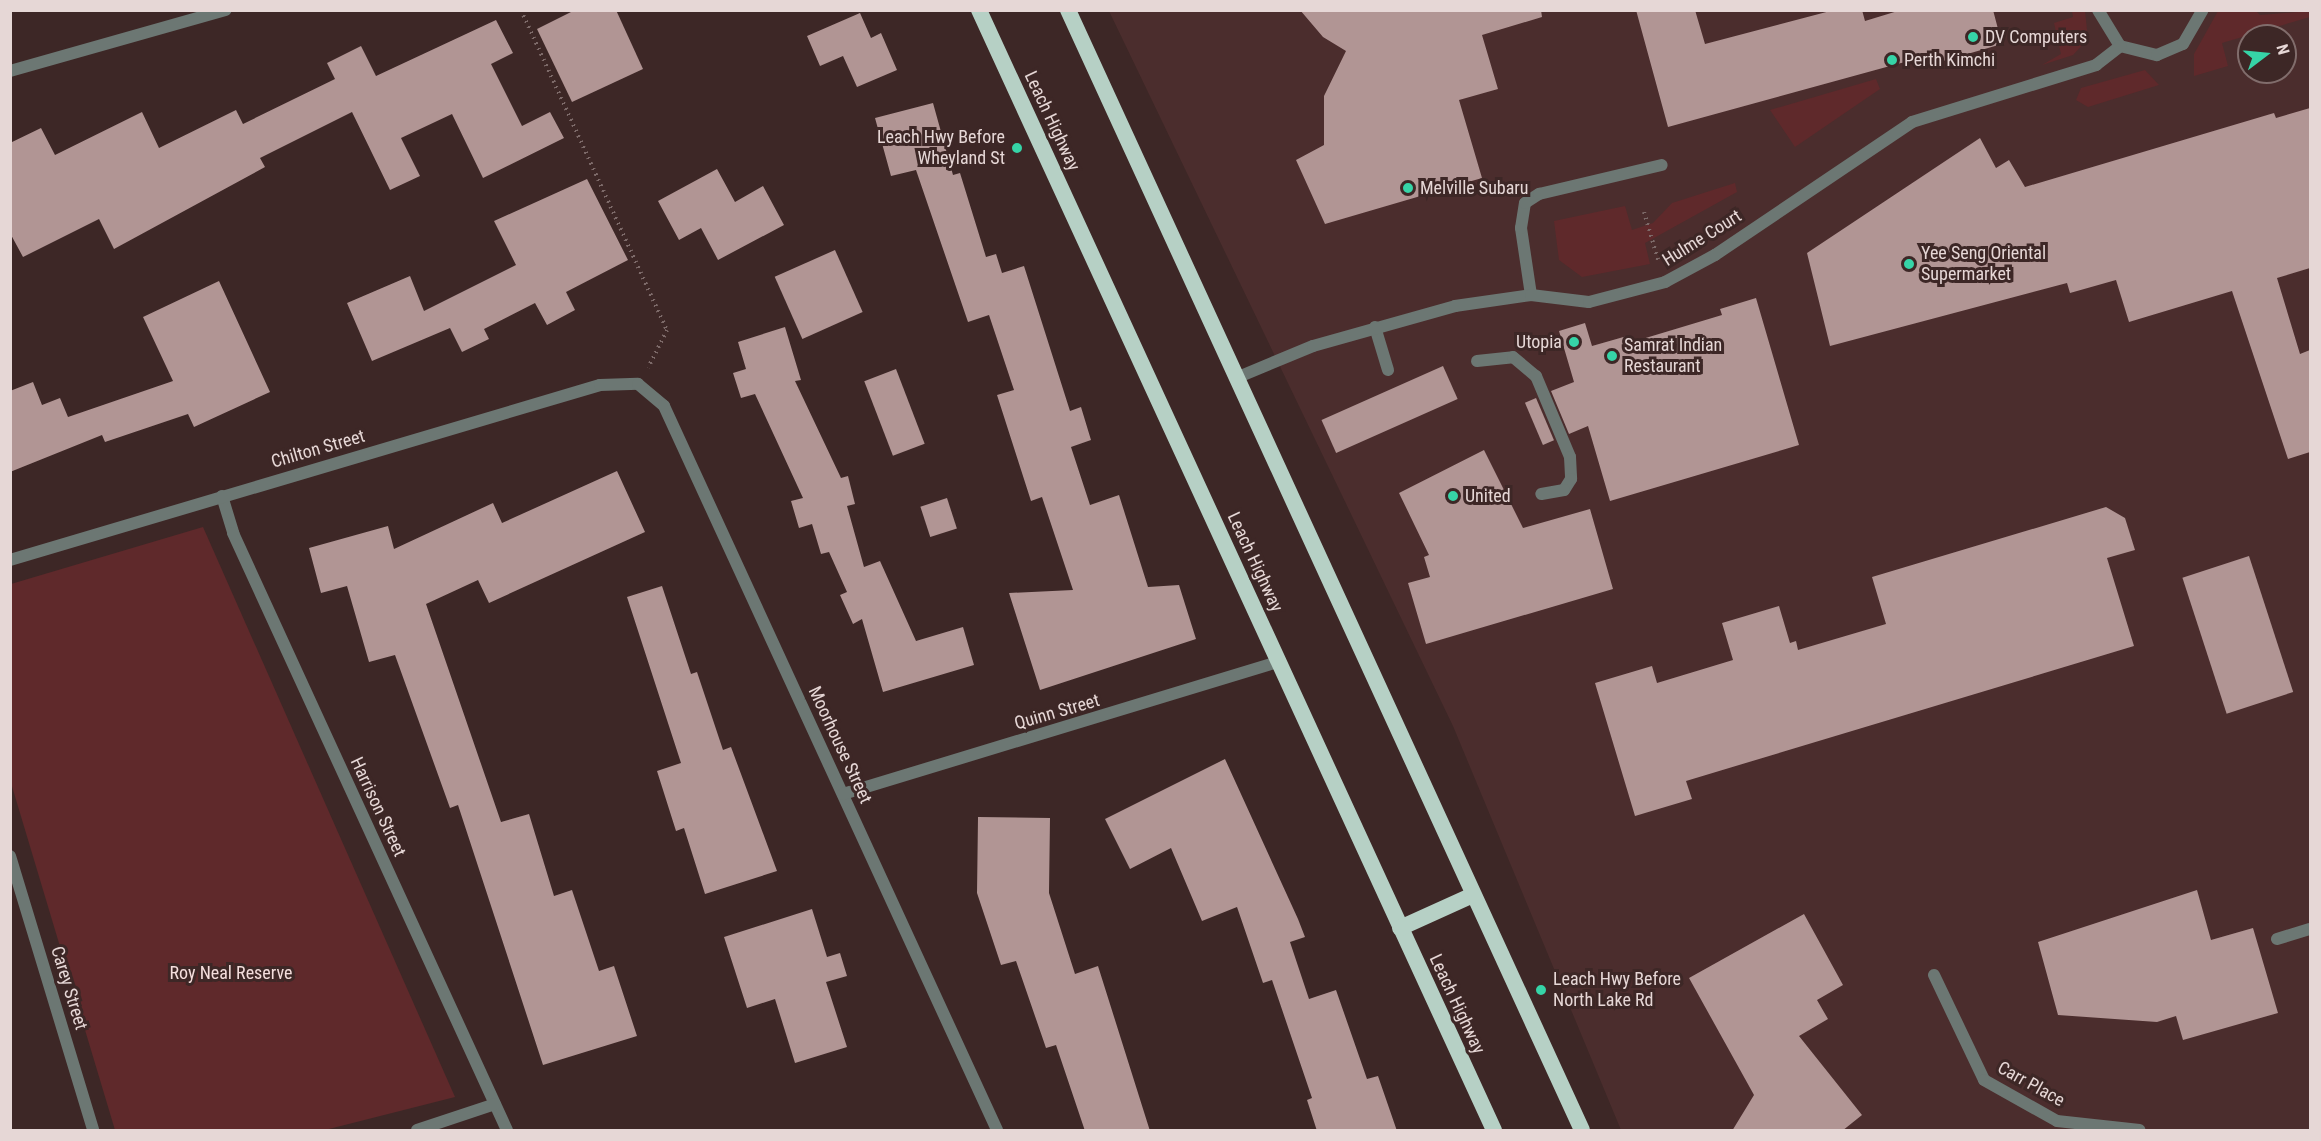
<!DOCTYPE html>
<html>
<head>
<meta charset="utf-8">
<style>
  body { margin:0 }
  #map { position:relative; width:2321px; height:1141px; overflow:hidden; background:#3d2726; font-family:"Roboto Condensed",sans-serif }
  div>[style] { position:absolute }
  .built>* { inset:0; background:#4b2d2d }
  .green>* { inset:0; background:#5f292b }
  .building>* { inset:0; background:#b19594; transform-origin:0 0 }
  .path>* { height:4px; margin-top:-2px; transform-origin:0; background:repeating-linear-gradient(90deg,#7d6a69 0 1.5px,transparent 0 6px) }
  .service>* { height:12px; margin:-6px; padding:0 6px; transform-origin:6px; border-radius:6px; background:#6c7773 }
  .minor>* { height:12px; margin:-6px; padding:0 6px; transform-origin:6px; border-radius:6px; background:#6c7773 }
  .trunk>* { height:16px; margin:-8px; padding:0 8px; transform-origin:8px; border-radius:8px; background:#b6d0c5 }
  .dots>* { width:16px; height:16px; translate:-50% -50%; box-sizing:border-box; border:3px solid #3d2726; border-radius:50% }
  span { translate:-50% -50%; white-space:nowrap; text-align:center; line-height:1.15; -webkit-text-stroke:6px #3d2726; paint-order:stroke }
  .poi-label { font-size:18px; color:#e6d7d6 }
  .left { translate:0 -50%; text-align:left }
  .right { translate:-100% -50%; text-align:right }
  .street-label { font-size:18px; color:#e6d7d6 }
  .park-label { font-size:18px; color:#f4dddc }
  .frame { position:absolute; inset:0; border:12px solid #e6d7d6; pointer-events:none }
  .north { position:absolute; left:2237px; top:24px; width:60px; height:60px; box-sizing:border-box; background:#3d2726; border:2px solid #816d6c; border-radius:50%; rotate:74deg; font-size:16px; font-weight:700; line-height:24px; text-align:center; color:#e6d7d6 }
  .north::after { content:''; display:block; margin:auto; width:21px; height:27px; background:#36d4a7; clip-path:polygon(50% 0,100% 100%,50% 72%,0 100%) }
</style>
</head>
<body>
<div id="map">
  <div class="built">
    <div style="clip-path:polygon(evenodd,1109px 11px,2310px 11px,2310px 1130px,1621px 1130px,1453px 726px,1109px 11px,2249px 36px,2285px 36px,2285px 72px,2249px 72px,2249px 36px)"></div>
  </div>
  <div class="green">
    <div style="clip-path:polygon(2072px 11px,2085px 11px,2088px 39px,2073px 55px,2042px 65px,2061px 54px,2054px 23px,2073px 17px)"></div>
    <div style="clip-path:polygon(2218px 11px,2256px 11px,2260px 15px,2310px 11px,2310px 17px,2222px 43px,2228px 66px,2194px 76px,2194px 54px)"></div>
    <div style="clip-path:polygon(2145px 70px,2159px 85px,2088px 107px,2076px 100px,2081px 88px)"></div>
    <div style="clip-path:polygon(1876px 79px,1880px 89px,1795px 147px,1770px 110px)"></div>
    <div style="clip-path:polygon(1735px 183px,1737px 192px,1645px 243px,1650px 264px,1582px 277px,1559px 260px,1554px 221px,1625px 206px,1632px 230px,1653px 223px,1672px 203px)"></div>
    <div style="clip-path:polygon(203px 527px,455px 1097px,325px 1130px,115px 1130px,11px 783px,11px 584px)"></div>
  </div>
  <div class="building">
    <div style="clip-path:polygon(575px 10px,616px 10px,643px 69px,572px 102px,537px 29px)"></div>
    <div style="clip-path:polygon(1300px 10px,1541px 10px,1542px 17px,1482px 35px,1498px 89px,1459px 100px,1482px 178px,1325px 224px,1296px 160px,1324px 145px,1324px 96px,1346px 51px,1323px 37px)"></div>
    <div style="clip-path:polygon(1636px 10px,1695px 10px,1705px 44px,1834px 10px,1862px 10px,1865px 21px,1901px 10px,1993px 10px,2002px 44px,1943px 61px,1941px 56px,1901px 63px,1668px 127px)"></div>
    <div style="clip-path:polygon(860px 13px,871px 38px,881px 33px,897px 70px,857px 87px,843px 56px,820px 66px,807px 36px)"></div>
    <div style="clip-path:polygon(496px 20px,513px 53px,491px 64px,522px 126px,550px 112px,564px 138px,483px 178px,452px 114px,401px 138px,420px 176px,390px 190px,352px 112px,260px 158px,265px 167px,114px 249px,99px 219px,23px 257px,10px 233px,10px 143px,41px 128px,55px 155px,142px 112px,159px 148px,236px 110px,243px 124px,335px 79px,327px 63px,361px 46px,376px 76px)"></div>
    <div style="clip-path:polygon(933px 103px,953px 175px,960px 173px,986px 257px,996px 254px,1002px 273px,1024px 266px,1070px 411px,1081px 407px,1091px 440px,1071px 447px,1090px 505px,1119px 495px,1148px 587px,1179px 585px,1196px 639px,1040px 690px,1009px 593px,1073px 590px,1042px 497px,1031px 501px,997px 395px,1014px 390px,989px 315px,968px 322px,916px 170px,891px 176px,875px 118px)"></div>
    <div style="clip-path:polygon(2310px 108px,2310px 268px,2277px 278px,2300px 354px,2310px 350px,2310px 452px,2288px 459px,2232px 291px,2129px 322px,2116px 280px,2070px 293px,2067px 283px,1830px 346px,1807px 253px,1980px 138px,1996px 168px,2009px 160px,2025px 187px,2274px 113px,2276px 118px)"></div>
    <div style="clip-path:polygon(717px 169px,735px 202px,763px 186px,784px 225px,718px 260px,701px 228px,679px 240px,658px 201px)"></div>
    <div style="clip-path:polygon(587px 179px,628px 260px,566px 292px,575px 310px,547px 325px,535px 303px,484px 329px,489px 339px,462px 352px,450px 328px,372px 361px,347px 303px,410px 276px,424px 311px,516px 265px,494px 221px)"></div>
    <div style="left:835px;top:250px;width:68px;height:66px;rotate:66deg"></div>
    <div style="clip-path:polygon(219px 281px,270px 392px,194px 427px,188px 414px,105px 442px,102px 435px,10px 472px,10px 391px,33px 382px,42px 405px,60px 398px,68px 417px,173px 381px,143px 317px)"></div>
    <div style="clip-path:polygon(1756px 298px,1799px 445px,1610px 501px,1588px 426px,1569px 434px,1551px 391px,1574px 382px,1559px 331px,1585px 323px,1592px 346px,1627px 336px,1629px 343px,1722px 315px,1720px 309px)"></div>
    <div style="clip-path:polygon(785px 327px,801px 380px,795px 381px,841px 478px,848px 476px,855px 504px,847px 506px,864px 567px,880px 561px,916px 641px,963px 627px,974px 665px,883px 692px,862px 619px,853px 624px,840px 595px,847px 592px,829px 552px,821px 554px,812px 524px,799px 528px,791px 501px,803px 498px,755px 394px,741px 398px,733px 373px,746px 369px,738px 342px)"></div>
    <div style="left:1443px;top:366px;width:36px;height:133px;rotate:66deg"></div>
    <div style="left:896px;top:369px;width:80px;height:34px;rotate:69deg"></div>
    <div style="left:1536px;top:398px;width:46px;height:12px;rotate:67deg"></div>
    <div style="clip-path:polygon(1484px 450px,1523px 528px,1590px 509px,1613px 589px,1426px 644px,1408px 583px,1430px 577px,1424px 557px,1429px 555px,1399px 493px)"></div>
    <div style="clip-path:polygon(617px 471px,645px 532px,489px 603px,478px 580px,426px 604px,501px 822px,529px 814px,554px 896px,572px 890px,599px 971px,614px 966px,637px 1036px,543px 1065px,458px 805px,450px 808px,395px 655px,369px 662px,347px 586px,321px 593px,309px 548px,388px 526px,394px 549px,493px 503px,502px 523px)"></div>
    <div style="left:947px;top:498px;width:32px;height:28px;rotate:72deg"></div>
    <div style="clip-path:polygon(2106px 507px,2125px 518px,2135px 550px,2107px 558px,2134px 646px,1686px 781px,1692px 799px,1635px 816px,1595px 683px,1652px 666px,1657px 683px,1733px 660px,1722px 623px,1779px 606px,1790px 643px,1796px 641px,1798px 650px,1886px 624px,1872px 577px)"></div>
    <div style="left:2249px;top:556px;width:143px;height:70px;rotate:72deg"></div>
    <div style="clip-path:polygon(662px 586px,691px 674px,697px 672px,723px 750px,731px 747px,777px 871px,705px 894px,684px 828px,676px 831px,657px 771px,681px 763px,627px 597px)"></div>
    <div style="clip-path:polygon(1225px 759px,1298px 919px,1305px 937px,1290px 942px,1309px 999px,1336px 990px,1367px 1079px,1378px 1076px,1397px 1131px,1317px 1131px,1307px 1100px,1312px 1098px,1272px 980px,1263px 983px,1237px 907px,1202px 921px,1171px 848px,1130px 869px,1105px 819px)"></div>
    <div style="clip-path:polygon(978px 817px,1050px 818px,1049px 893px,1075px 974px,1098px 966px,1150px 1131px,1085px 1131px,1056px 1045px,1046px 1048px,1016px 961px,1001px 965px,977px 893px)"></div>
    <div style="clip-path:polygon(2197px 890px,2211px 940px,2253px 928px,2278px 1013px,2183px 1040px,2176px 1016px,2157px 1022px,2058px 1015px,2038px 942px)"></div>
    <div style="clip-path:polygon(812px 909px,827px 957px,840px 953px,847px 976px,826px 982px,847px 1047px,795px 1063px,775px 999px,747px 1008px,724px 937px)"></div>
    <div style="clip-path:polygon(1804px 914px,1843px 985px,1817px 1000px,1828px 1019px,1799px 1036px,1862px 1115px,1842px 1131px,1732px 1131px,1754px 1095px,1689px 978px)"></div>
  </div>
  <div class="path">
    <div style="left:521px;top:10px;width:352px;rotate:65.5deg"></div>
    <div style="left:667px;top:330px;width:42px;rotate:116.6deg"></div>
    <div style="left:1644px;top:212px;width:53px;rotate:73.6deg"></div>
  </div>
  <div class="service">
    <div style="left:1531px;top:295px;width:68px;rotate:-98.5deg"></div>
    <div style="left:1521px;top:228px;width:25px;rotate:-81deg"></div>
    <div style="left:1525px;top:203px;width:17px;rotate:-33deg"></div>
    <div style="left:1539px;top:194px;width:126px;rotate:-13.3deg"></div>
    <div style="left:1375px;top:327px;width:45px;rotate:73.2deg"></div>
    <div style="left:1477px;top:361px;width:36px;rotate:-6deg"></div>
    <div style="left:1513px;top:357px;width:30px;rotate:40deg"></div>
    <div style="left:1536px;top:376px;width:88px;rotate:67.2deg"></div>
    <div style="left:1570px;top:457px;width:22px;rotate:87deg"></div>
    <div style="left:1571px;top:479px;width:13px;rotate:122deg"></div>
    <div style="left:1564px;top:490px;width:23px;rotate:170deg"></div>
    <div style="left:2277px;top:939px;width:34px;rotate:-17deg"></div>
  </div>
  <div class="minor">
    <div style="left:2098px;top:10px;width:42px;rotate:58.6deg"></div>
    <div style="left:2120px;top:46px;width:38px;rotate:14deg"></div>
    <div style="left:2157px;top:55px;width:28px;rotate:-23deg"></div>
    <div style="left:2183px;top:44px;width:39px;rotate:-60deg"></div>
    <div style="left:10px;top:71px;width:224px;rotate:-15.8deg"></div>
    <div style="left:1236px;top:378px;width:83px;rotate:-22.6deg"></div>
    <div style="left:1313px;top:346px;width:148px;rotate:-15.7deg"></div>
    <div style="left:1455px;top:306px;width:77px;rotate:-8.2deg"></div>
    <div style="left:1531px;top:295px;width:58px;rotate:6.9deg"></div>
    <div style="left:1589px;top:302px;width:79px;rotate:-14.7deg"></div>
    <div style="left:1665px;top:282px;width:57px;rotate:-28.4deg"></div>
    <div style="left:1715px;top:255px;width:238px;rotate:-34deg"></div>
    <div style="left:1912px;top:122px;width:193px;rotate:-17.2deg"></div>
    <div style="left:2096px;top:65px;width:31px;rotate:-38deg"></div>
    <div style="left:222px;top:496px;width:39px;rotate:73deg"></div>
    <div style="left:233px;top:533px;width:657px;rotate:65.35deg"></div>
    <div style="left:10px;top:560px;width:615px;rotate:-16.52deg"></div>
    <div style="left:600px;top:385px;width:38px;rotate:-2deg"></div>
    <div style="left:638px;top:384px;width:34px;rotate:40deg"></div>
    <div style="left:664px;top:406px;width:797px;rotate:65.3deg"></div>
    <div style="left:843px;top:794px;width:457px;rotate:-16.9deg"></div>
    <div style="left:10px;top:856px;width:286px;rotate:73.1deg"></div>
    <div style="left:1934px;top:975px;width:116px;rotate:64.5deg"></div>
    <div style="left:1984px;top:1080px;width:84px;rotate:29.3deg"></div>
    <div style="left:2057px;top:1121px;width:83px;rotate:6.2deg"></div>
    <div style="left:417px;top:1130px;width:82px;rotate:-18.4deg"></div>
  </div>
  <div class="trunk">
    <div style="left:979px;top:10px;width:1233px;rotate:65.31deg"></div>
    <div style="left:1068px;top:10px;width:1232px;rotate:65.35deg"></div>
    <div style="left:1400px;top:928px;width:80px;rotate:-24.3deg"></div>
  </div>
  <div class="dots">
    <div style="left:1973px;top:37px;background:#36d4a7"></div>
    <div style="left:1892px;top:60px;background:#36d4a7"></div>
    <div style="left:1017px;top:148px;background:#36d4a7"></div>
    <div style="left:1408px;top:188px;background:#36d4a7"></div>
    <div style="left:1909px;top:264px;background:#36d4a7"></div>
    <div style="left:1574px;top:342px;background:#36d4a7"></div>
    <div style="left:1612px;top:356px;background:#36d4a7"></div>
    <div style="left:1453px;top:496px;background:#36d4a7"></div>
    <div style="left:1541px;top:990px;background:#36d4a7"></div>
  </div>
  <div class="poi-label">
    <span class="left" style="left:1985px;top:37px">DV Computers</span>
    <span class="left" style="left:1904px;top:60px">Perth Kimchi</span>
    <span class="right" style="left:1005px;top:148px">Leach Hwy Before<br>Wheyland St</span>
    <span class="left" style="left:1420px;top:188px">Melville Subaru</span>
    <span class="left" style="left:1921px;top:264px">Yee Seng Oriental<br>Supermarket</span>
    <span class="right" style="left:1562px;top:342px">Utopia</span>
    <span class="left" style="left:1624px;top:356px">Samrat Indian<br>Restaurant</span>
    <span class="left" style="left:1465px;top:496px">United</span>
    <span class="left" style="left:1553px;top:990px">Leach Hwy Before<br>North Lake Rd</span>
  </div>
  <div class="street-label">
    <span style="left:1052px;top:121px;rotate:65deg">Leach Highway</span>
    <span style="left:1702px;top:238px;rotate:-32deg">Hulme Court</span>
    <span style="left:318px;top:449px;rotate:-16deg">Chilton Street</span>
    <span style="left:1255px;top:562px;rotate:65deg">Leach Highway</span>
    <span style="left:1057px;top:712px;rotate:-16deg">Quinn Street</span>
    <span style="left:840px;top:745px;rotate:65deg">Moorhouse Street</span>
    <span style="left:378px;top:807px;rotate:65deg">Harrison Street</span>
    <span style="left:69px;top:988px;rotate:73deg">Carey Street</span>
    <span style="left:1457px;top:1004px;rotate:65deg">Leach Highway</span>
    <span style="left:2031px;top:1084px;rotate:29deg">Carr Place</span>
  </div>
  <div class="park-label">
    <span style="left:231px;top:973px">Roy Neal Reserve</span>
  </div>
  <div class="frame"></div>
  <div class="north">N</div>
</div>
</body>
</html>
